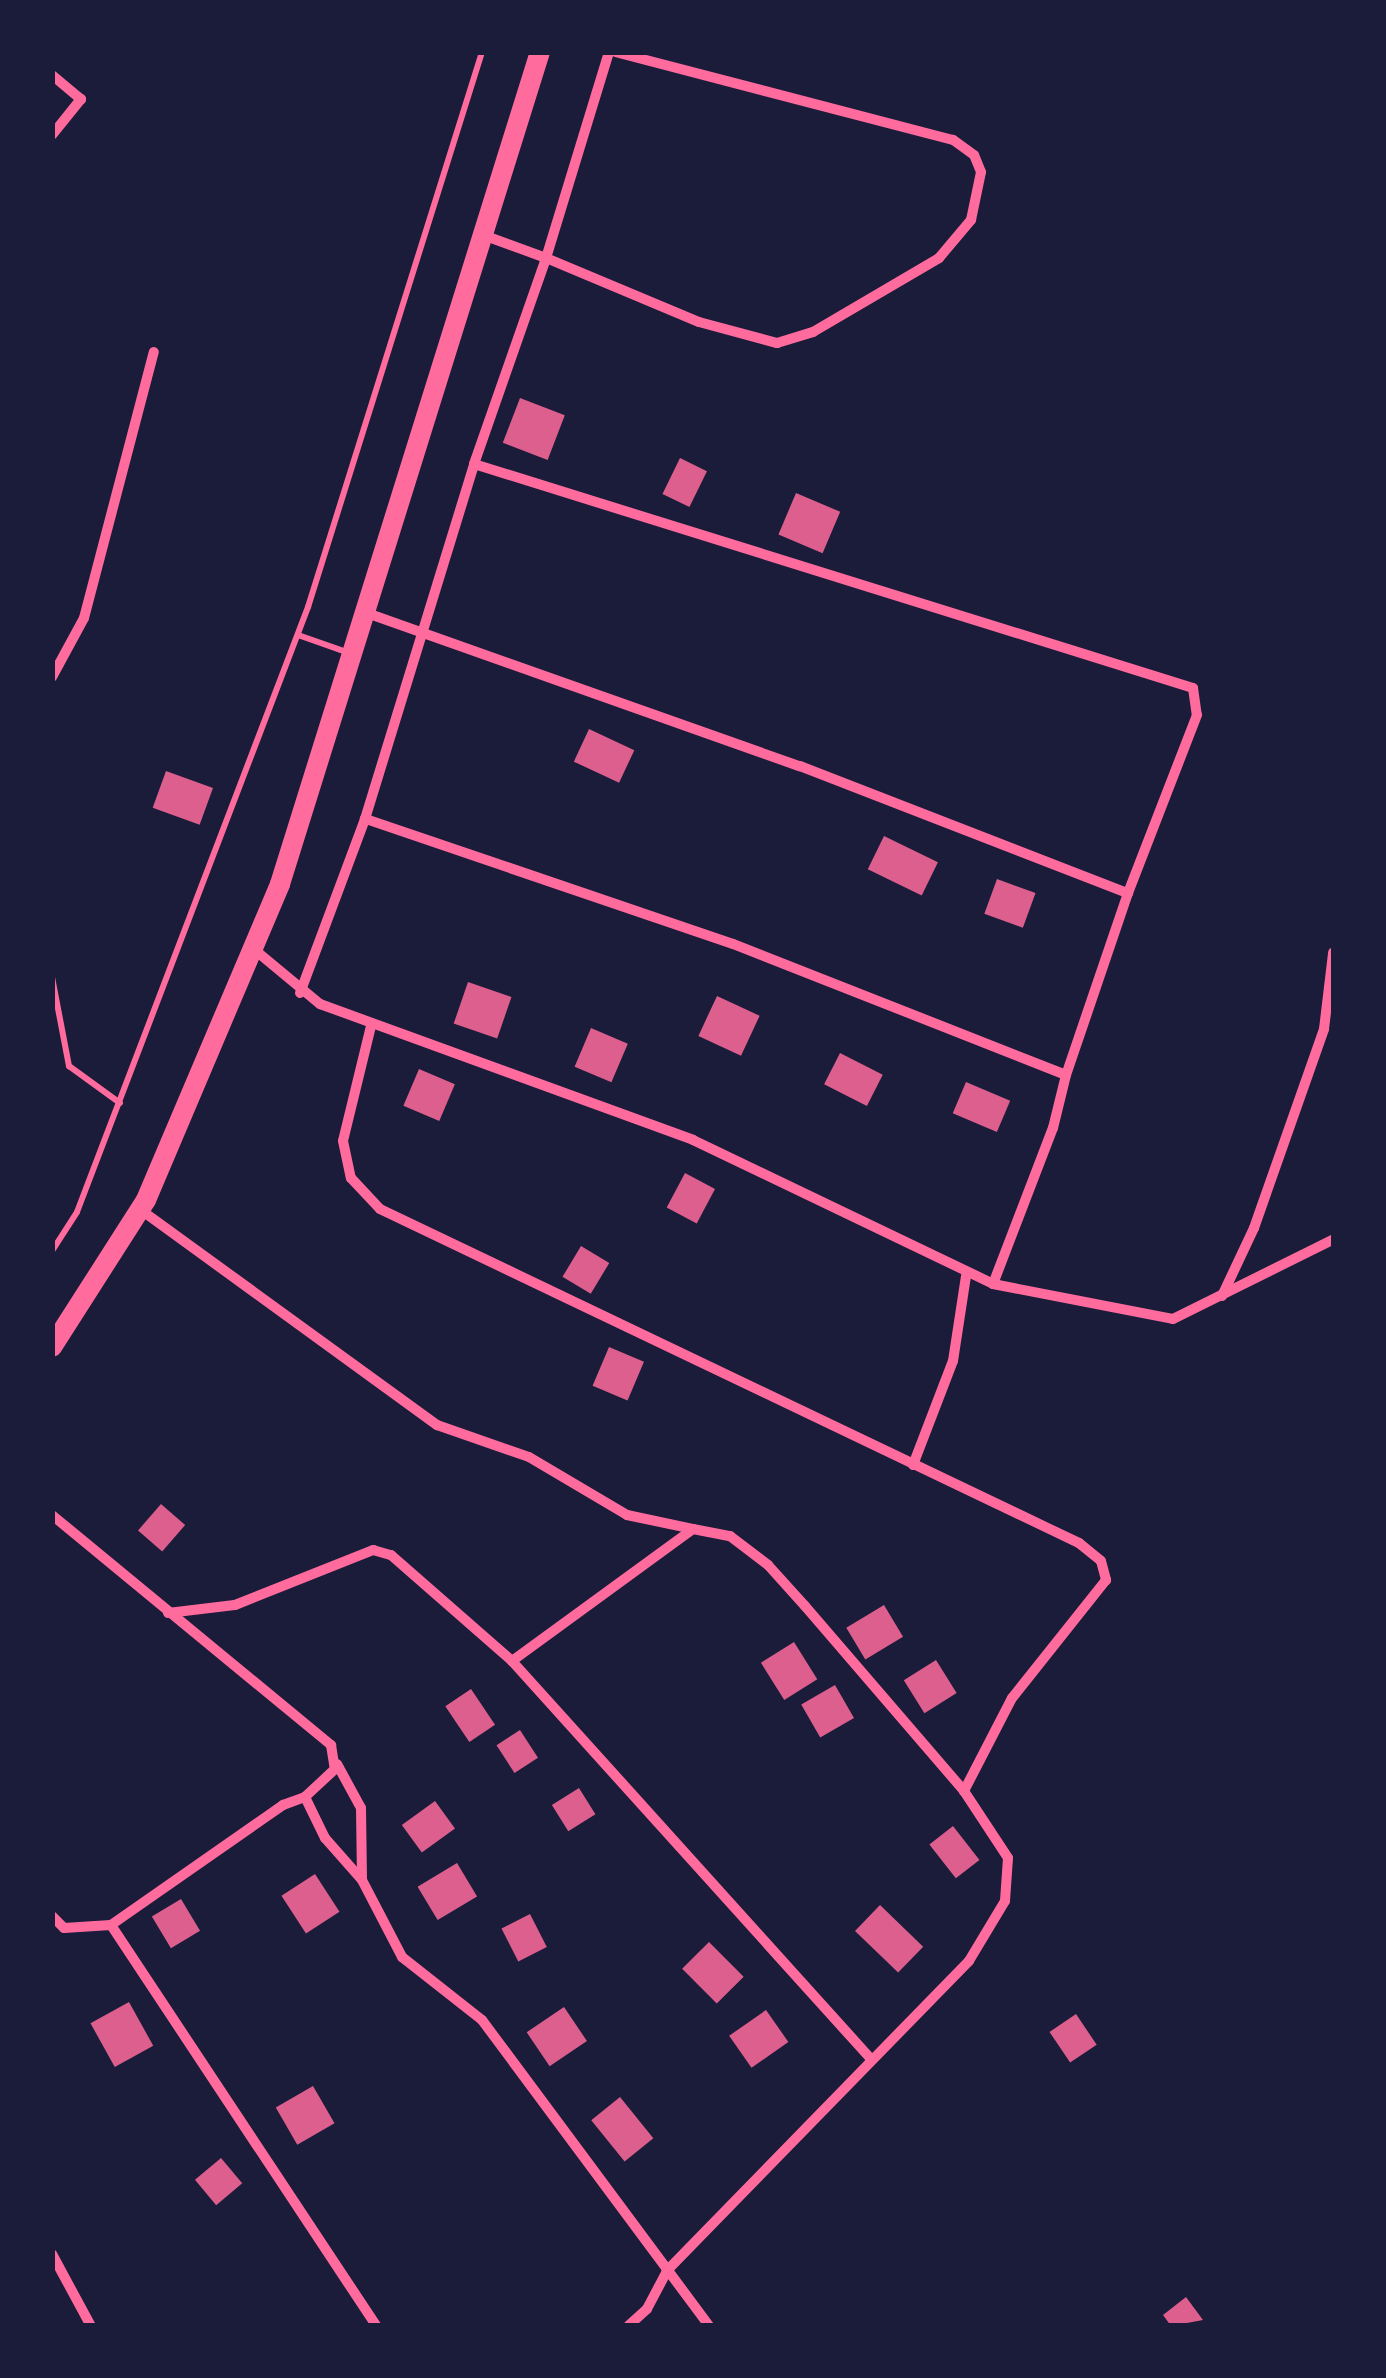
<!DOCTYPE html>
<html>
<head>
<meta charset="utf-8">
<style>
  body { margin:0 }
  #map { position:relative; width:1386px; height:2378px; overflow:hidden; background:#1b1b3a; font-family:"Fira Sans Condensed",sans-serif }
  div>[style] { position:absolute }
  .building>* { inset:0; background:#dd5f8e; transform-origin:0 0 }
  .service>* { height:6px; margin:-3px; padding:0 3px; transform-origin:3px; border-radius:3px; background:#ff6b9d }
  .minor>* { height:10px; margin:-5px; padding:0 5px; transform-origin:5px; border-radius:5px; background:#ff6b9d }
  .trunk>* { height:20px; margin:-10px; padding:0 10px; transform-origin:10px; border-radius:10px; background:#ff6b9d }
  span { translate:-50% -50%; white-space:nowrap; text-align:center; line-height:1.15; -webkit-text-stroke:10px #1b1b3a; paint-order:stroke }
  .frame { position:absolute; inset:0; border:55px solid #1b1b3a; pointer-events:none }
</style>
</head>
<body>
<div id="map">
  <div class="building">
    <div style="left:520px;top:398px;width:48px;height:48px;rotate:21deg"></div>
    <div style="left:680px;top:458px;width:30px;height:40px;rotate:26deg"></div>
    <div style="left:796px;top:493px;width:48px;height:45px;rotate:23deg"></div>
    <div style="left:589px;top:729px;width:50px;height:36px;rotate:25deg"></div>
    <div style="left:166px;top:771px;width:50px;height:39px;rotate:20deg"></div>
    <div style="left:884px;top:836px;width:60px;height:37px;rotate:26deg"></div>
    <div style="left:997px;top:879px;width:41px;height:37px;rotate:20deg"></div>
    <div style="left:468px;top:982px;width:46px;height:44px;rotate:19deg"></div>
    <div style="left:717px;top:996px;width:47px;height:44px;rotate:25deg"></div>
    <div style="left:591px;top:1028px;width:40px;height:42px;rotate:23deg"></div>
    <div style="left:840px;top:1053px;width:48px;height:35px;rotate:27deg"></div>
    <div style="left:419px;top:1069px;width:39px;height:40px;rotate:23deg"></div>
    <div style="left:966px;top:1082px;width:48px;height:34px;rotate:23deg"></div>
    <div style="left:685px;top:1173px;width:34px;height:39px;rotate:28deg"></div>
    <div style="left:581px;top:1246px;width:33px;height:36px;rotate:31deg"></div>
    <div style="left:609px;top:1347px;width:38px;height:42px;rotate:23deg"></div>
    <div style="left:161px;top:1504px;width:32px;height:35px;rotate:41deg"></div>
    <div style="left:884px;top:1605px;width:37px;height:44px;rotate:59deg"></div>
    <div style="left:794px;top:1642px;width:44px;height:39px;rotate:58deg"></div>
    <div style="left:936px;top:1660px;width:39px;height:38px;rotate:58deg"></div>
    <div style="left:835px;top:1685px;width:38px;height:39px;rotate:60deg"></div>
    <div style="left:471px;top:1689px;width:43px;height:31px;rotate:56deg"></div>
    <div style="left:520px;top:1730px;width:33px;height:28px;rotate:57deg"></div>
    <div style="left:579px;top:1788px;width:31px;height:32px;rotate:58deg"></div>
    <div style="left:435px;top:1801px;width:34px;height:41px;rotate:54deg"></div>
    <div style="left:953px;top:1826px;width:43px;height:30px;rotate:52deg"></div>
    <div style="left:457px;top:1863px;width:39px;height:46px;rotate:59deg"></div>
    <div style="left:315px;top:1874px;width:45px;height:40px;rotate:57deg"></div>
    <div style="left:181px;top:1899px;width:37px;height:34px;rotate:59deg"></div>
    <div style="left:880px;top:1905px;width:60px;height:36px;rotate:44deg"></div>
    <div style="left:530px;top:1914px;width:37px;height:32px;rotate:63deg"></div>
    <div style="left:709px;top:1942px;width:49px;height:38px;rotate:45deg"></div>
    <div style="left:129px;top:2002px;width:50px;height:44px;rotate:61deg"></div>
    <div style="left:564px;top:2007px;width:41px;height:45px;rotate:56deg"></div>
    <div style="left:766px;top:2010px;width:39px;height:45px;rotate:55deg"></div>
    <div style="left:1076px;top:2014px;width:37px;height:32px;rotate:56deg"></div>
    <div style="left:313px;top:2086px;width:43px;height:43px;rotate:60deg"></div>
    <div style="left:620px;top:2097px;width:53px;height:37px;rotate:51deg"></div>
    <div style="left:221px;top:2158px;width:33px;height:34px;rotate:50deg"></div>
    <div style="clip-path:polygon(1186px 2297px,1203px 2320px,1171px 2326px,1163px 2315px)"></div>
  </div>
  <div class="service">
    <div style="left:298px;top:635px;width:54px;rotate:19.4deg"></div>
    <div style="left:52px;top:977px;width:91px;rotate:79.2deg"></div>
    <div style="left:69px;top:1066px;width:63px;rotate:36deg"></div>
    <div style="left:52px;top:1251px;width:46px;rotate:-57.3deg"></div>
    <div style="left:77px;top:1212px;width:648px;rotate:-69.1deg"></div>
    <div style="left:308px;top:607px;width:582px;rotate:-72.59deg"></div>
  </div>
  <div class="minor">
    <div style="left:609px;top:52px;width:215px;rotate:107deg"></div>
    <div style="left:546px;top:258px;width:166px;rotate:22.7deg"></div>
    <div style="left:699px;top:322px;width:81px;rotate:15.1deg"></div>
    <div style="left:777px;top:343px;width:38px;rotate:-17deg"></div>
    <div style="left:813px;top:332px;width:146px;rotate:-30.4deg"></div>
    <div style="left:939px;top:258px;width:50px;rotate:-49.9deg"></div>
    <div style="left:971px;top:220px;width:49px;rotate:-78.2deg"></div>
    <div style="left:981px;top:172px;width:18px;rotate:-112deg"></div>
    <div style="left:974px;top:155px;width:26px;rotate:-144deg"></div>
    <div style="left:953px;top:140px;width:348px;rotate:-165.4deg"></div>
    <div style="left:52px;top:75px;width:38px;rotate:40deg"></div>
    <div style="left:81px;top:99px;width:46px;rotate:128.9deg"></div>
    <div style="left:474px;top:464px;width:753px;rotate:17.3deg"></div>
    <div style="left:1193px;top:688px;width:27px;rotate:82deg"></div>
    <div style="left:1197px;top:715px;width:191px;rotate:111.2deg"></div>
    <div style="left:364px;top:612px;width:462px;rotate:19.5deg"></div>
    <div style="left:800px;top:766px;width:352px;rotate:21.2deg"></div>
    <div style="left:1128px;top:893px;width:192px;rotate:108.8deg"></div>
    <div style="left:1066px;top:1075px;width:358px;rotate:-158.5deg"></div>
    <div style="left:733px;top:944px;width:389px;rotate:-161.2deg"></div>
    <div style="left:52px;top:677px;width:67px;rotate:-61.5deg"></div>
    <div style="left:84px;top:618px;width:275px;rotate:-75.3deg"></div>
    <div style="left:255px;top:950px;width:85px;rotate:39.7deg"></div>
    <div style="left:320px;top:1004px;width:397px;rotate:20deg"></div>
    <div style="left:693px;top:1140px;width:333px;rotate:25.6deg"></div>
    <div style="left:993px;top:1284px;width:183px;rotate:11deg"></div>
    <div style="left:1173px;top:1319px;width:180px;rotate:-26.4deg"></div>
    <div style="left:300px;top:993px;width:186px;rotate:-69.5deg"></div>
    <div style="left:365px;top:819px;width:371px;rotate:-72.9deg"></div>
    <div style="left:474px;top:464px;width:218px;rotate:-70.7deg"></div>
    <div style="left:546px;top:258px;width:67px;rotate:-159.9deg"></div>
    <div style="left:371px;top:1026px;width:118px;rotate:103.7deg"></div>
    <div style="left:343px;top:1141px;width:38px;rotate:78deg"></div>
    <div style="left:351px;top:1178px;width:42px;rotate:46.9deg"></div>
    <div style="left:380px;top:1209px;width:775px;rotate:25.54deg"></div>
    <div style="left:1079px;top:1543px;width:28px;rotate:39deg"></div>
    <div style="left:1101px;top:1561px;width:20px;rotate:75deg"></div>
    <div style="left:1106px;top:1580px;width:151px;rotate:128.5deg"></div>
    <div style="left:1012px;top:1698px;width:105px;rotate:117.3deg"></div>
    <div style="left:141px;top:1210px;width:366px;rotate:36deg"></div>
    <div style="left:437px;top:1425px;width:97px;rotate:19.2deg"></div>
    <div style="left:529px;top:1457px;width:114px;rotate:30.6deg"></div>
    <div style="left:627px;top:1515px;width:67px;rotate:12deg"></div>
    <div style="left:993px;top:1284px;width:167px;rotate:-69deg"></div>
    <div style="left:1053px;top:1128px;width:55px;rotate:-76.2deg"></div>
    <div style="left:1222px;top:1296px;width:75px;rotate:-64.8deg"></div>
    <div style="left:1254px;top:1228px;width:211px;rotate:-70.6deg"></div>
    <div style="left:1324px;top:1029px;width:77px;rotate:-83.2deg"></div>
    <div style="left:913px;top:1465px;width:111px;rotate:-69deg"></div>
    <div style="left:953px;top:1361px;width:86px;rotate:-81.3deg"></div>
    <div style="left:52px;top:1515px;width:362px;rotate:39.5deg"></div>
    <div style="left:331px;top:1745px;width:24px;rotate:81deg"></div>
    <div style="left:335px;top:1769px;width:41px;rotate:137deg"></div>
    <div style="left:305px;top:1797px;width:46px;rotate:64deg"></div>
    <div style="left:325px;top:1838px;width:56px;rotate:48.6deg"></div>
    <div style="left:362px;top:1880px;width:87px;rotate:62.5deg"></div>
    <div style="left:402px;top:1957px;width:102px;rotate:38.2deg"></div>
    <div style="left:482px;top:2020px;width:381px;rotate:53.4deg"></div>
    <div style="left:168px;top:1613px;width:67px;rotate:-6.8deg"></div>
    <div style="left:235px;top:1605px;width:149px;rotate:-21.7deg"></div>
    <div style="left:373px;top:1550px;width:19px;rotate:16deg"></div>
    <div style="left:391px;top:1555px;width:161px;rotate:41.2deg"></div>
    <div style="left:512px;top:1661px;width:224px;rotate:-36.1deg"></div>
    <div style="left:693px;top:1529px;width:38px;rotate:11deg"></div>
    <div style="left:730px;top:1536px;width:48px;rotate:37.3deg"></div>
    <div style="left:768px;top:1565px;width:55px;rotate:47.9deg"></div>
    <div style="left:805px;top:1606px;width:244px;rotate:49.3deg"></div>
    <div style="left:964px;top:1791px;width:80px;rotate:56.7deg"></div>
    <div style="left:1008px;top:1858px;width:43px;rotate:94deg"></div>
    <div style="left:1005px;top:1901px;width:70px;rotate:121deg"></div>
    <div style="left:969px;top:1961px;width:433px;rotate:134.3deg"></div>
    <div style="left:667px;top:2271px;width:43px;rotate:117.8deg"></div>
    <div style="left:647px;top:2309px;width:25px;rotate:138deg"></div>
    <div style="left:512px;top:1661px;width:536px;rotate:47.95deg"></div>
    <div style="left:337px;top:1764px;width:50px;rotate:61.4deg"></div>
    <div style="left:361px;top:1808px;width:71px;rotate:89.2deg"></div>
    <div style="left:52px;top:1916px;width:17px;rotate:45deg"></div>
    <div style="left:64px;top:1928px;width:47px;rotate:-3.7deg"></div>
    <div style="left:111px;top:1925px;width:481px;rotate:56.5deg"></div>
    <div style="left:111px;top:1925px;width:210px;rotate:-34.9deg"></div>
    <div style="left:283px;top:1805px;width:23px;rotate:-20deg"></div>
    <div style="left:52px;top:2254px;width:82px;rotate:61.6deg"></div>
  </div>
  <div class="trunk">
    <div style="left:52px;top:1347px;width:174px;rotate:-57.4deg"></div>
    <div style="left:146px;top:1200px;width:343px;rotate:-67deg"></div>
    <div style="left:280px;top:884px;width:872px;rotate:-72.65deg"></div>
  </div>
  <div class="frame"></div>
</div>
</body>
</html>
